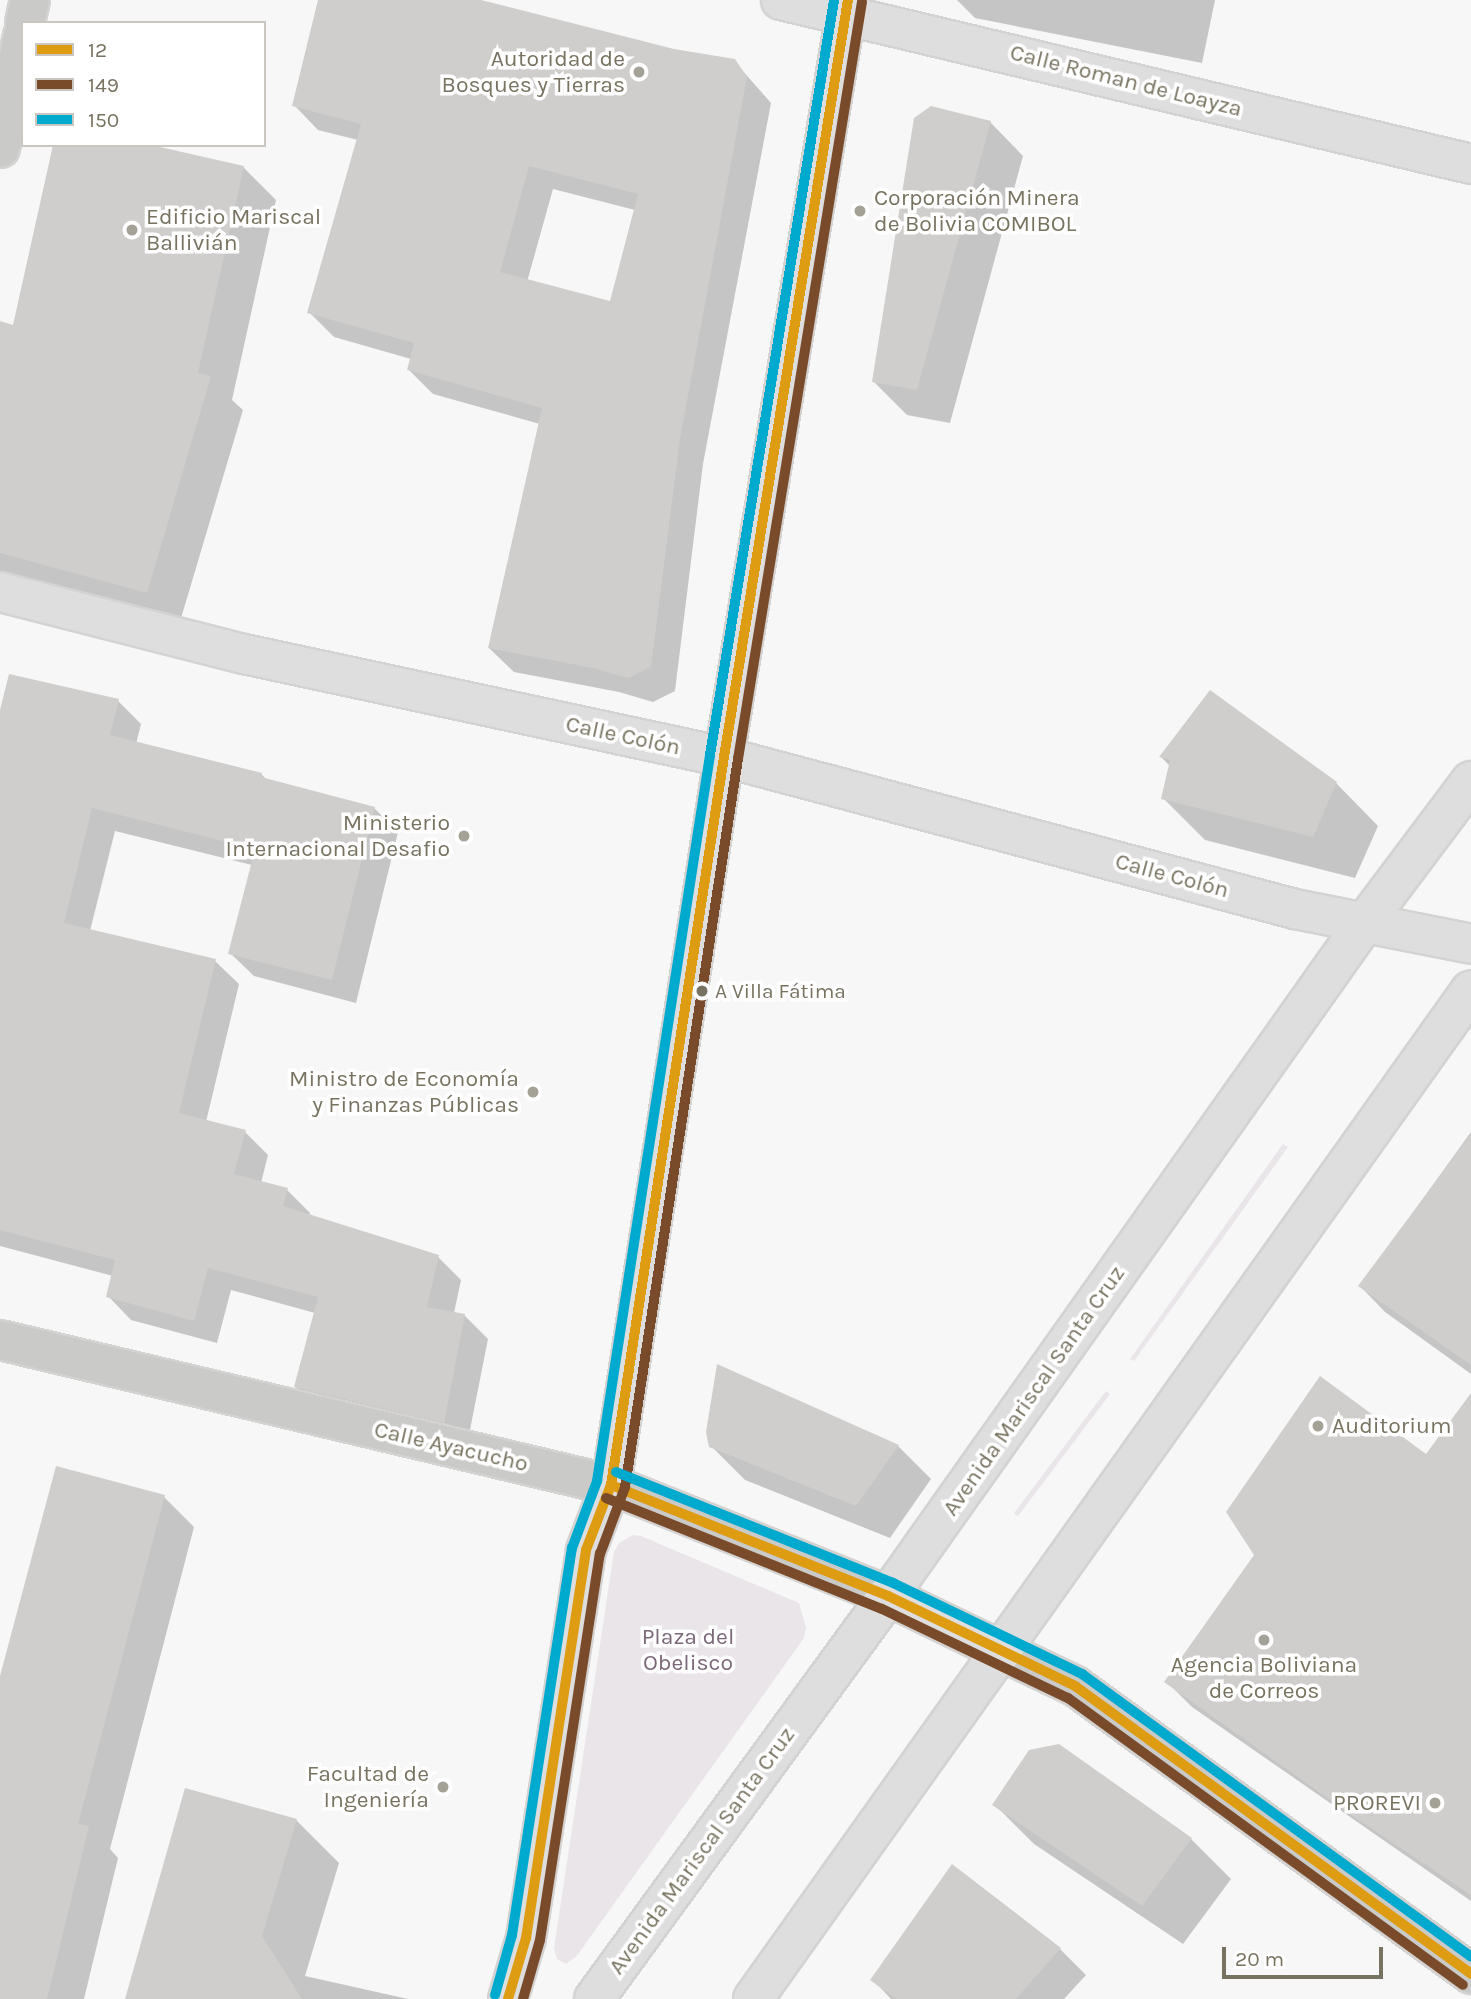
<!DOCTYPE html>
<html>
<head>
<meta charset="utf-8">
<style>
  body { margin:0 }
  #map { position:relative; width:1471px; height:1999px; overflow:hidden; background:#f7f7f7; font-family:Karla,sans-serif }
  div>[style] { position:absolute }
  .green>* { inset:0; background:#e9e5e9; transform-origin:0 0 }
  .shadow>* { inset:0; background:#0003 }
  .building>* { inset:0; background:#cfcecc }
  .roads { filter:drop-shadow(2px 0 #d4d3d2) drop-shadow(-2px 0 #d4d3d2) drop-shadow(0 2px #d4d3d2) drop-shadow(0 -2px #d4d3d2) }
  .minor>* { height:38px; margin:-19px; padding:0 19px; transform-origin:19px; border-radius:19px; background:#cacac8 }
  .major>* { height:38px; margin:-19px; padding:0 19px; transform-origin:19px; border-radius:19px; background:#dedede }
  .bus-1>* { height:10px; margin:-5px; padding:0 5px; transform-origin:5px; border-radius:5px; background:#de9c13 }
  .bus-2>* { height:10px; margin:-5px; padding:0 5px; transform-origin:5px; border-radius:5px; background:#7a4b2a }
  .bus-3>* { height:10px; margin:-5px; padding:0 5px; transform-origin:5px; border-radius:5px; background:#00a9ce }
  .dots>* { width:19px; height:19px; translate:-50% -50%; box-sizing:border-box; border:4px solid #fff; border-radius:50% }
  span { translate:-50% -50%; white-space:nowrap; text-align:center; line-height:1.15; -webkit-text-stroke:7px #fff; paint-order:stroke }
  .bus-label { font-size:21px; color:#787361 }
  .left { translate:0 -50%; text-align:left }
  .poi-label { font-size:23px; color:#787361 }
  .right { translate:-100% -50%; text-align:right }
  .street-label { font-size:23px; color:#787361 }
  .park-label { font-size:23px; color:#7b6878 }
  .legend { position:absolute; left:21px; top:21px; width:245px; height:126px; box-sizing:border-box; background:#fff; border:2px solid #c9c7c0; margin:0; padding:9px 12px; list-style:none; font-size:21px; color:#787361 }
  .legend li { display:flex; align-items:center; gap:14px; height:35px }
  .legend b { width:35px; border:2px solid #c9c7c0 }
  .scale { position:absolute; left:1222px; top:1947px; width:161px; height:32px; box-sizing:border-box; border:4px solid #787361; border-top:0; padding-left:9px; font-size:21px; line-height:24px; white-space:nowrap; color:#787361; -webkit-text-stroke:5px #fff; paint-order:stroke }
</style>
</head>
<body>
<div id="map">
  <div class="green">
    <div style="clip-path:polygon(1283px 1144px,1288px 1147px,1134px 1361px,1130px 1359px)"></div>
    <div style="left:1106px;top:1391px;width:5px;height:153px;rotate:37deg"></div>
    <div style="clip-path:polygon(633px 1535px,641px 1536px,799px 1603px,806px 1628px,804px 1638px,576px 1957px,566px 1964px,557px 1959px,554px 1948px,614px 1552px,619px 1543px)"></div>
  </div>
  <div class="shadow">
    <div style="clip-path:polygon(evenodd,320px 0,474px 0,674px 51px,734px 61px,771px 103px,703px 464px,675px 691px,653px 702px,619px 692px,514px 672px,489px 648px,540px 424px,433px 394px,409px 370px,411px 359px,334px 337px,309px 312px,358px 140px,318px 130px,294px 105px,320px 0,553px 189px,635px 210px,611px 304px,527px 282px,553px 189px)"></div>
    <div style="clip-path:polygon(957px 0,1215px 0,1202px 63px,975px 18px)"></div>
    <div style="clip-path:polygon(990px 122px,1023px 156px,950px 423px,907px 415px,874px 382px)"></div>
    <div style="clip-path:polygon(243px 167px,276px 200px,232px 400px,243px 410px,179px 625px,0 576px,0 323px,15px 327px)"></div>
    <div style="clip-path:polygon(118px 701px,141px 724px,136px 744px,261px 774px,267px 780px,374px 808px,398px 832px,356px 1003px,254px 976px,230px 953px,252px 865px,115px 831px,90px 931px,215px 961px,239px 984px,206px 1122px,245px 1132px,268px 1155px,261px 1183px,287px 1190px,310px 1213px,309px 1216px,438px 1257px,461px 1280px,454px 1313px,464px 1315px,488px 1339px,467px 1445px,319px 1410px,296px 1387px,315px 1313px,231px 1290px,217px 1343px,131px 1320px,108px 1296px,113px 1276px,0 1246px,0 717px)"></div>
    <div style="clip-path:polygon(1161px 757px,1336px 783px,1378px 826px,1355px 878px,1205px 840px,1163px 798px,1170px 766px)"></div>
    <div style="clip-path:polygon(1471px 1132px,1471px 1374px,1385px 1312px,1360px 1286px)"></div>
    <div style="clip-path:polygon(1471px 1431px,1471px 1901px,1192px 1707px,1166px 1681px,1426px 1456px)"></div>
    <div style="clip-path:polygon(711px 1446px,898px 1446px,931px 1479px,890px 1538px,745px 1480px)"></div>
    <div style="clip-path:polygon(164px 1497px,194px 1527px,110px 1849px,118px 1858px,84px 1999px,0 1999px,0 1683px)"></div>
    <div style="clip-path:polygon(1058px 1746px,1191px 1839px,1231px 1879px,1183px 1944px,1034px 1844px,995px 1805px)"></div>
    <div style="clip-path:polygon(296px 1820px,339px 1863px,305px 1976px,408px 1999px,127px 1999px)"></div>
    <div style="clip-path:polygon(952px 1867px,1060px 1949px,1086px 1975px,1064px 1999px,891px 1999px,872px 1979px)"></div>
  </div>
  <div class="building">
    <div style="clip-path:polygon(evenodd,318px 0,481px 0,674px 49px,735px 59px,747px 77px,680px 439px,651px 667px,628px 678px,593px 668px,488px 648px,542px 408px,407px 370px,414px 343px,307px 313px,361px 124px,292px 106px,318px 0,529px 166px,638px 194px,610px 301px,500px 272px,529px 166px)"></div>
    <div style="clip-path:polygon(931px 106px,991px 121px,917px 390px,872px 382px,914px 118px)"></div>
    <div style="clip-path:polygon(53px 145px,151px 145px,244px 166px,198px 373px,211px 376px,147px 593px,0 553px,0 321px,13px 325px)"></div>
    <div style="clip-path:polygon(9px 674px,119px 699px,110px 735px,262px 773px,261px 777px,375px 807px,332px 980px,228px 954px,255px 849px,92px 808px,64px 923px,216px 959px,179px 1113px,246px 1130px,234px 1174px,288px 1188px,283px 1206px,439px 1255px,427px 1307px,465px 1314px,444px 1423px,294px 1387px,318px 1297px,208px 1268px,194px 1321px,106px 1297px,115px 1260px,0 1230px,0 710px)"></div>
    <div style="clip-path:polygon(1210px 690px,1337px 782px,1313px 837px,1161px 799px,1170px 760px,1159px 757px)"></div>
    <div style="clip-path:polygon(1471px 1134px,1471px 1365px,1358px 1286px)"></div>
    <div style="clip-path:polygon(717px 1364px,899px 1445px,856px 1506px,709px 1447px,706px 1432px)"></div>
    <div style="clip-path:polygon(1320px 1376px,1426px 1454px,1471px 1393px,1471px 1895px,1357px 1819px,1164px 1682px,1254px 1555px,1226px 1512px)"></div>
    <div style="clip-path:polygon(56px 1466px,165px 1495px,78px 1824px,89px 1826px,47px 1999px,0 1999px,0 1676px)"></div>
    <div style="clip-path:polygon(1059px 1744px,1192px 1838px,1142px 1906px,992px 1805px,1029px 1750px)"></div>
    <div style="clip-path:polygon(185px 1788px,297px 1819px,262px 1936px,302px 1999px,125px 1999px)"></div>
    <div style="clip-path:polygon(952px 1864px,1061px 1948px,1016px 1999px,896px 1999px,870px 1980px)"></div>
  </div>
  <div class="roads">
    <div class="minor">
      <div style="left:25px;top:23px;width:24px;rotate:-78deg"></div>
      <div style="left:0;top:148px;width:114px;rotate:-78.4deg"></div>
      <div style="left:0;top:1340px;width:628px;rotate:13.35deg"></div>
      <div style="left:611px;top:1485px;width:298px;rotate:21.8deg"></div>
      <div style="left:1002px;top:1651px;width:81px;rotate:25.6deg"></div>
      <div style="left:1075px;top:1686px;width:490px;rotate:36deg"></div>
    </div>
    <div class="major">
      <div style="left:781px;top:0;width:709px;rotate:13.37deg"></div>
      <div style="left:0;top:592px;width:252px;rotate:14.3deg"></div>
      <div style="left:244px;top:654px;width:491px;rotate:12.1deg"></div>
      <div style="left:724px;top:757px;width:591px;rotate:14.91deg"></div>
      <div style="left:1295px;top:909px;width:179px;rotate:11.2deg"></div>
      <div style="left:888px;top:1596px;width:127px;rotate:25.8deg"></div>
      <div style="left:508px;top:1999px;width:64px;rotate:-73.6deg"></div>
      <div style="left:526px;top:1938px;width:393px;rotate:-81.2deg"></div>
      <div style="left:586px;top:1550px;width:70px;rotate:-69deg"></div>
      <div style="left:611px;top:1485px;width:737px;rotate:-81.18deg"></div>
      <div style="left:724px;top:757px;width:767px;rotate:-80.7deg"></div>
      <div style="left:594px;top:1999px;width:499px;rotate:-53.9deg"></div>
      <div style="left:888px;top:1596px;width:827px;rotate:-54.7deg"></div>
      <div style="left:1366px;top:921px;width:175px;rotate:-53.1deg"></div>
      <div style="left:753px;top:1999px;width:1238px;rotate:-54.56deg"></div>
    </div>
  </div>
  <div class="bus-1">
    <div style="left:611px;top:1485px;width:298px;rotate:21.8deg"></div>
    <div style="left:888px;top:1596px;width:208px;rotate:25.7deg"></div>
    <div style="left:1075px;top:1686px;width:490px;rotate:36deg"></div>
    <div style="left:508px;top:1999px;width:64px;rotate:-73.6deg"></div>
    <div style="left:526px;top:1938px;width:393px;rotate:-81.2deg"></div>
    <div style="left:586px;top:1550px;width:70px;rotate:-69deg"></div>
    <div style="left:611px;top:1485px;width:737px;rotate:-81.18deg"></div>
    <div style="left:724px;top:757px;width:767px;rotate:-80.7deg"></div>
  </div>
  <div class="bus-2">
    <div style="left:606px;top:1498px;width:297px;rotate:21.9deg"></div>
    <div style="left:882px;top:1609px;width:206px;rotate:25.6deg"></div>
    <div style="left:1068px;top:1698px;width:488px;rotate:36deg"></div>
    <div style="left:523px;top:1999px;width:61px;rotate:-73.9deg"></div>
    <div style="left:540px;top:1940px;width:391px;rotate:-81.2deg"></div>
    <div style="left:600px;top:1554px;width:72px;rotate:-69.5deg"></div>
    <div style="left:625px;top:1487px;width:737px;rotate:-81.18deg"></div>
    <div style="left:738px;top:759px;width:767px;rotate:-80.7deg"></div>
  </div>
  <div class="bus-3">
    <div style="left:616px;top:1472px;width:298px;rotate:21.8deg"></div>
    <div style="left:893px;top:1583px;width:210px;rotate:25.7deg"></div>
    <div style="left:1082px;top:1674px;width:481px;rotate:36deg"></div>
    <div style="left:495px;top:1995px;width:62px;rotate:-74.2deg"></div>
    <div style="left:512px;top:1935px;width:392px;rotate:-81.2deg"></div>
    <div style="left:572px;top:1548px;width:72px;rotate:-69.5deg"></div>
    <div style="left:597px;top:1481px;width:735px;rotate:-81.15deg"></div>
    <div style="left:710px;top:755px;width:765px;rotate:-80.67deg"></div>
  </div>
  <div class="dots">
    <div style="left:639px;top:72px;background:#a4a196"></div>
    <div style="left:860px;top:211px;background:#a4a196"></div>
    <div style="left:132px;top:230px;background:#a4a196"></div>
    <div style="left:464px;top:836px;background:#a4a196"></div>
    <div style="left:702px;top:991px;background:#787361"></div>
    <div style="left:533px;top:1092px;background:#a4a196"></div>
    <div style="left:1318px;top:1426px;background:#a4a196"></div>
    <div style="left:1264px;top:1640px;background:#a4a196"></div>
    <div style="left:443px;top:1787px;background:#a4a196"></div>
    <div style="left:1435px;top:1803px;background:#a4a196"></div>
  </div>
  <div class="bus-label">
    <span class="left" style="left:715px;top:991px">A Villa Fátima</span>
  </div>
  <div class="poi-label">
    <span class="right" style="left:625px;top:72px">Autoridad de<br>Bosques y Tierras</span>
    <span class="left" style="left:874px;top:211px">Corporación Minera<br>de Bolivia COMIBOL</span>
    <span class="left" style="left:146px;top:230px">Edificio Mariscal<br>Ballivián</span>
    <span class="right" style="left:450px;top:836px">Ministerio<br>Internacional Desafio</span>
    <span class="right" style="left:519px;top:1092px">Ministro de Economía<br>y Finanzas Públicas</span>
    <span class="left" style="left:1332px;top:1426px">Auditorium</span>
    <span style="left:1264px;top:1678px">Agencia Boliviana<br>de Correos</span>
    <span class="right" style="left:429px;top:1787px">Facultad de<br>Ingeniería</span>
    <span class="right" style="left:1421px;top:1803px">PROREVI</span>
  </div>
  <div class="street-label">
    <span style="left:1126px;top:81px;rotate:14deg">Calle Roman de Loayza</span>
    <span style="left:623px;top:736px;rotate:12deg">Calle Colón</span>
    <span style="left:1172px;top:876px;rotate:15deg">Calle Colón</span>
    <span style="left:1034px;top:1391px;rotate:-55deg">Avenida Mariscal Santa Cruz</span>
    <span style="left:451px;top:1447px;rotate:13deg">Calle Ayacucho</span>
    <span style="left:702px;top:1851px;rotate:-54deg">Avenida Mariscal Santa Cruz</span>
  </div>
  <div class="park-label">
    <span style="left:688px;top:1650px">Plaza del<br>Obelisco</span>
  </div>
  <ul class="legend">
  <li><b style="height:9px;background:#de9c13"></b>12</li>
  <li><b style="height:9px;background:#7a4b2a"></b>149</li>
  <li><b style="height:9px;background:#00a9ce"></b>150</li>
  </ul>
  <div class="scale">20 m</div>
</div>
</body>
</html>
